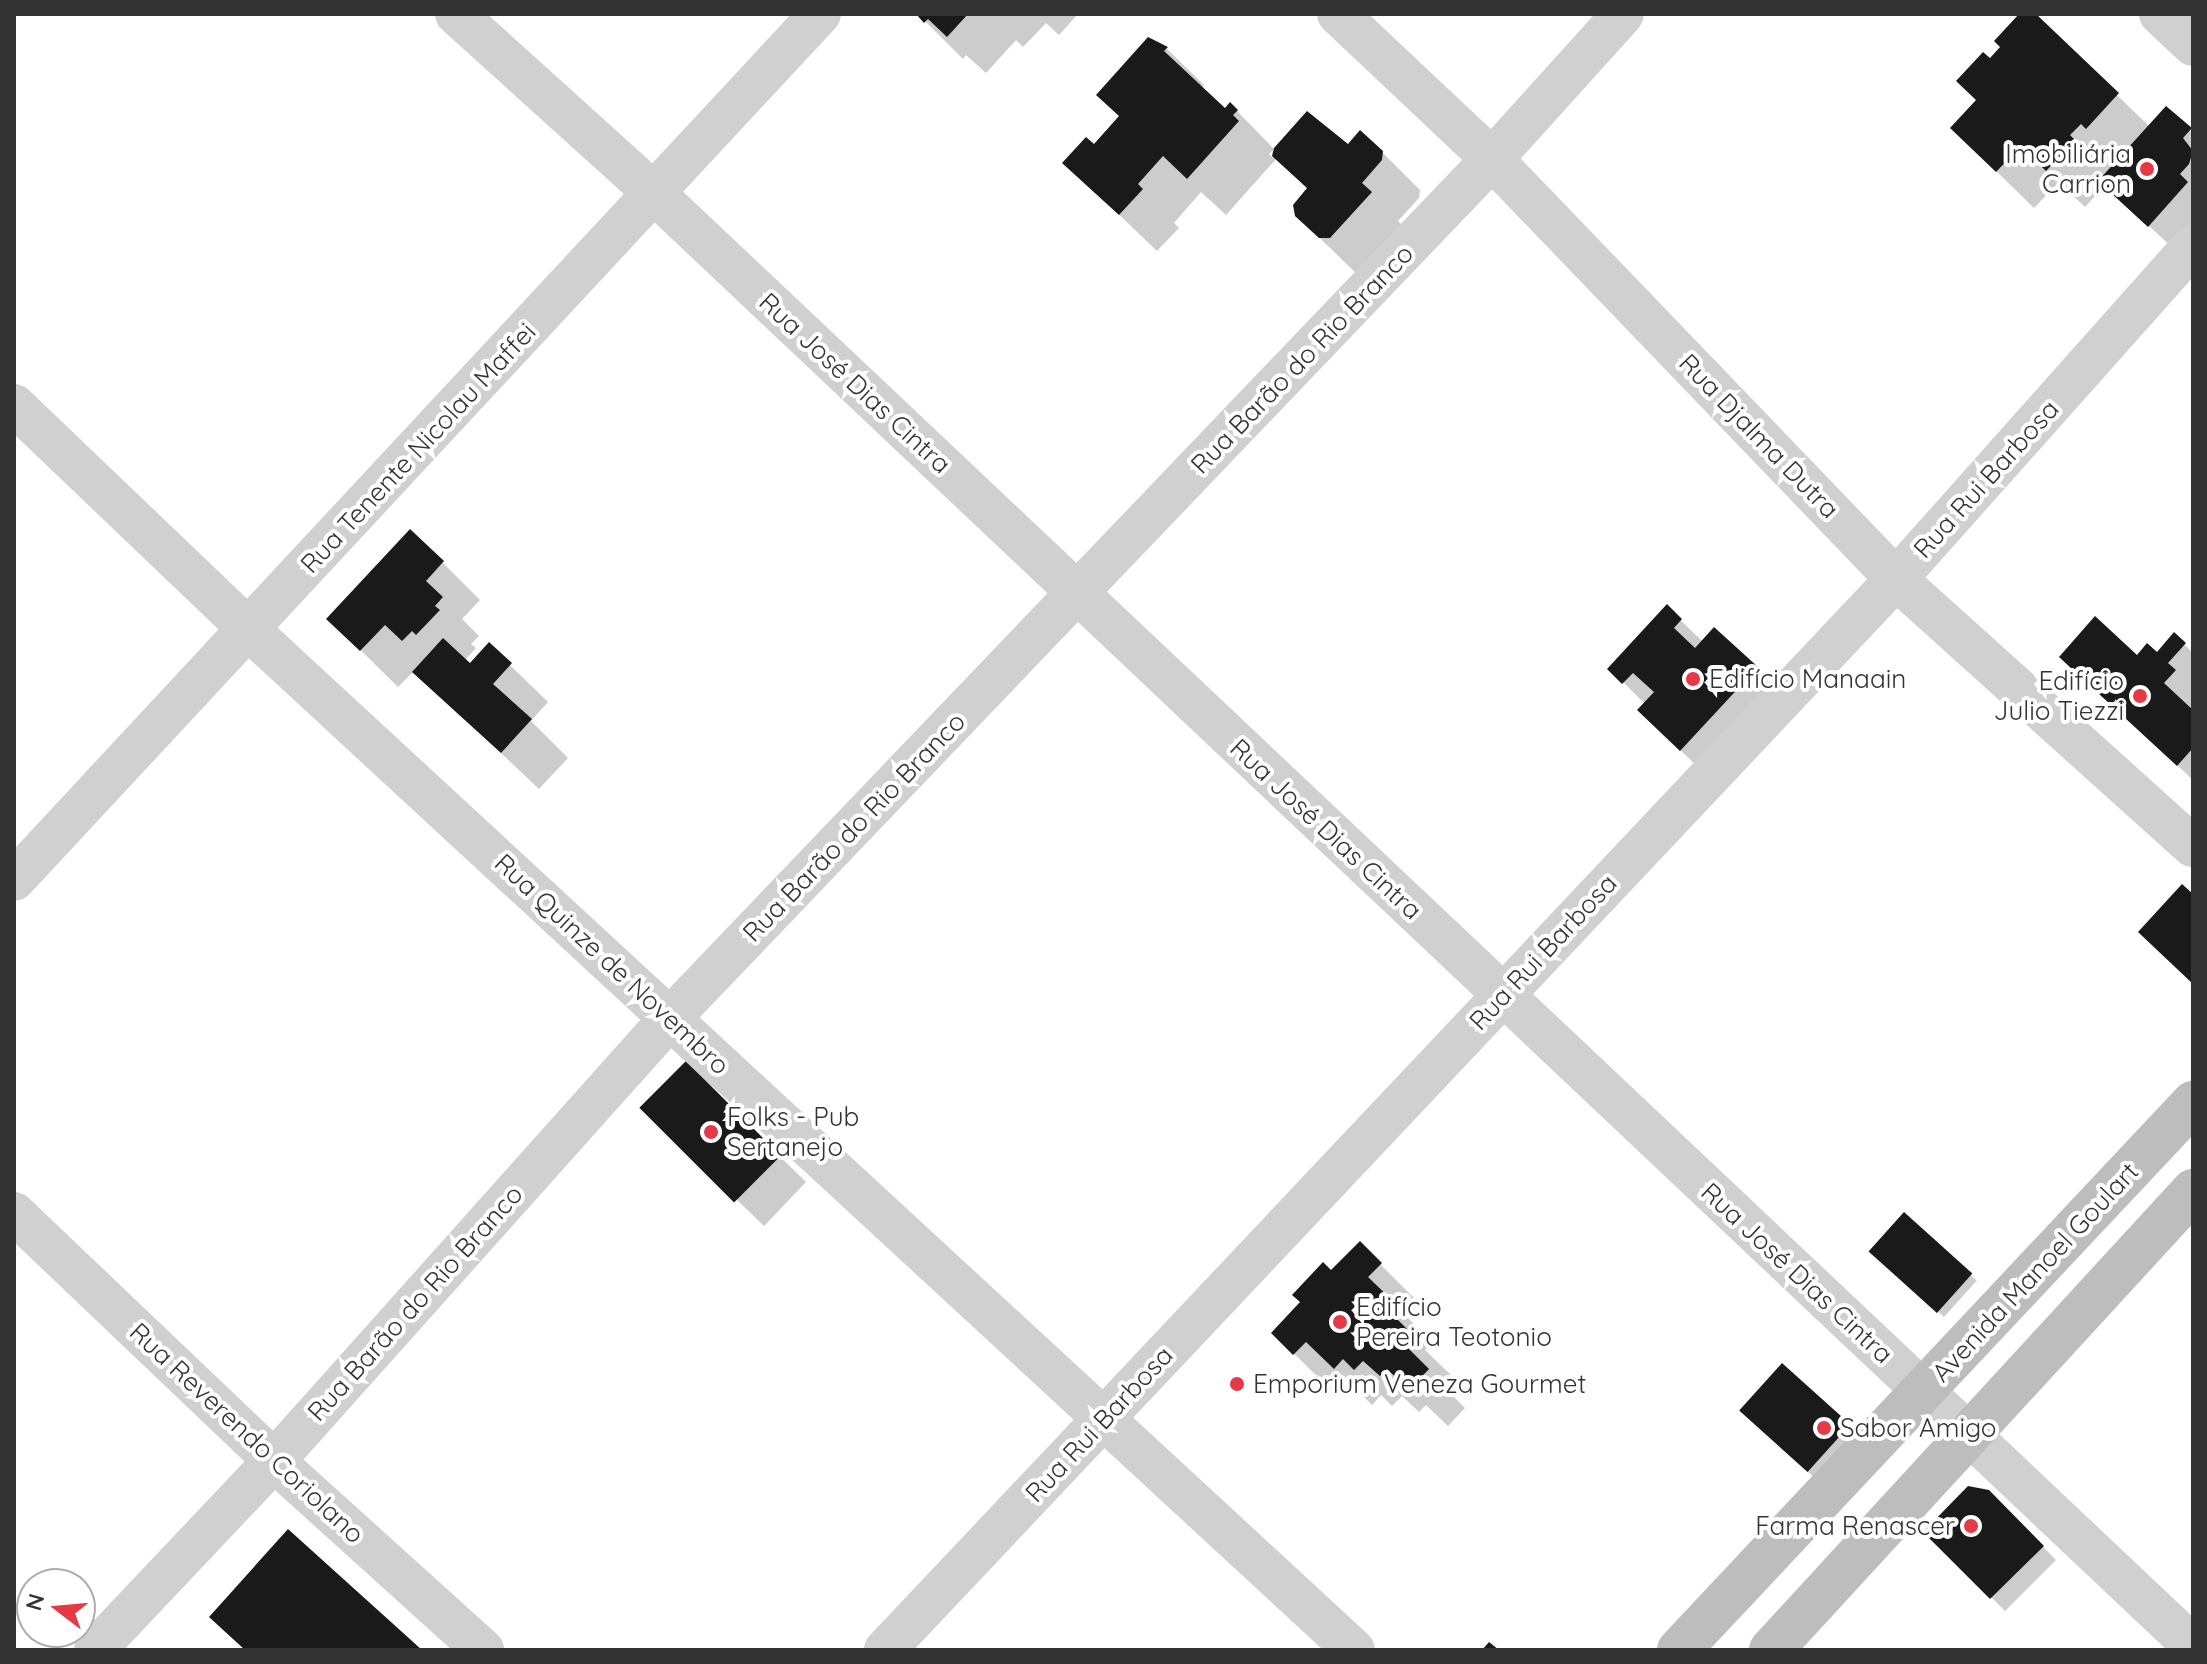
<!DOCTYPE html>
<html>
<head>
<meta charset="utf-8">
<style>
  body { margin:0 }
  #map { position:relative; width:2207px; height:1664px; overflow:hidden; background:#fff; font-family:Quicksand,sans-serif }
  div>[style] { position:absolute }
  .shadow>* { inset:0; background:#0003; transform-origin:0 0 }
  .building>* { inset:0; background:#1a1a1a; transform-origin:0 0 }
  .street>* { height:42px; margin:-21px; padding:0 21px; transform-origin:21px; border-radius:21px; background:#d0d0d0 }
  .secondary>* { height:44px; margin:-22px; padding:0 22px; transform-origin:22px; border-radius:22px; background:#bdbdbd }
  .dots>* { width:22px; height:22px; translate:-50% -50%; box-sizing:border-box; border:4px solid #fff; border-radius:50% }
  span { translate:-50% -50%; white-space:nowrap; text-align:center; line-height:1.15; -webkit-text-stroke:8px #fff; paint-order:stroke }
  .poi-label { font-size:26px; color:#333 }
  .right { translate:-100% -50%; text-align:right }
  .left { translate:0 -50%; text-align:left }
  .street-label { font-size:26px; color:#333 }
  .frame { position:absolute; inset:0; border:16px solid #333; pointer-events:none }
  .north { position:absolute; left:16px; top:1568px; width:80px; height:80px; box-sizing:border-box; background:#fff; border:2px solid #adadad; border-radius:50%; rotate:286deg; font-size:22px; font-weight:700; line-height:32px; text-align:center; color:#333 }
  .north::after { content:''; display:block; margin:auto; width:28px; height:36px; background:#e63946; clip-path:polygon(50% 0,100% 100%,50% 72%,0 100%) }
</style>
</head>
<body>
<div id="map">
  <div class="shadow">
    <div style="clip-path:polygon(918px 14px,1078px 14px,1059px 35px,1046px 23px,1023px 47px,1016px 40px,986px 73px,966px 55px,963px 59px)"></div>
    <div style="clip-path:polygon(2022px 14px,2033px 14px,2150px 127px,2166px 108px,2193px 133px,2193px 232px,2176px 251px,2105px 185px,2085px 207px,2059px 182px,2034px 208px,1990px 165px,1978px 100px,1990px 61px,2003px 47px)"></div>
    <div style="clip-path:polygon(1166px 48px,1204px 85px,1201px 88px,1225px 110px,1237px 111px,1274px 149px,1269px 154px,1273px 158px,1276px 149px,1348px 147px,1382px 152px,1420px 190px,1419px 198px,1398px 221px,1408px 231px,1358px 275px,1297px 216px,1309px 190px,1277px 158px,1226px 215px,1201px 192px,1174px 223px,1179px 228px,1157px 251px,1065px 163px,1094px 147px,1121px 117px,1098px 95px)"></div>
    <div style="clip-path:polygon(442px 562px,480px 600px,462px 619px,479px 636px,471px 644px,476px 648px,465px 660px,471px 666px,489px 645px,548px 702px,531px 721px,568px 758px,539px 789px,414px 671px,398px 687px,329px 619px)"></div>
    <div style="clip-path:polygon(1667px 607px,1703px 642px,1714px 630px,1794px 706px,1719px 787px,1677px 747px,1645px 704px,1610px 669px)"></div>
    <div style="clip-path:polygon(2175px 635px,2193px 653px,2193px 780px,2062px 657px,2157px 655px)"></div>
    <div style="clip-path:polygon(686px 1064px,806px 1182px,764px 1226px,670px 1135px)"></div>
    <div style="left:1904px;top:1215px;width:98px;height:49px;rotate:42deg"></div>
    <div style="clip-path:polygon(1360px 1244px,1418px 1302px,1405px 1315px,1432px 1342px,1425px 1350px,1453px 1377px,1444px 1387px,1465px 1408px,1448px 1426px,1426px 1405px,1419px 1412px,1402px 1396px,1392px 1406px,1381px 1395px,1372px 1405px,1345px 1378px,1332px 1391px,1273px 1333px)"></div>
    <div style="clip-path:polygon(1782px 1366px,1862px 1440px,1821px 1484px,1755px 1423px)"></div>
    <div style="clip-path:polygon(1988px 1491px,2056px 1560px,2005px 1611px,1926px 1532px)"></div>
  </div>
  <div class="building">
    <div style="clip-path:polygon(916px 14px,968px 14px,947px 37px,928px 19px,924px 23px)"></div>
    <div style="clip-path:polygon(2019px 14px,2036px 14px,2119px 93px,2086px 129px,2081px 124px,2070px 135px,2075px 140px,2046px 171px,2021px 146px,1996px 172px,1950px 128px,1976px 100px,1956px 81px,1983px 52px,1990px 58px,2000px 47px,1994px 41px)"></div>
    <div style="clip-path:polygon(1148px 37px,1168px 47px,1164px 51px,1225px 108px,1230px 102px,1238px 110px,1233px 115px,1239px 121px,1187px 179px,1163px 156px,1138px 184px,1143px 189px,1119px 215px,1062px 163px,1086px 137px,1094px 144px,1119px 116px,1096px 95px)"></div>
    <div style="clip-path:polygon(2166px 106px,2192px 128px,2183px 138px,2193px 151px,2189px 164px,2180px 174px,2188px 182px,2148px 227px,2098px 181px)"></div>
    <div style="clip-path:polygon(1307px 111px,1348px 144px,1360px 130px,1383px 151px,1382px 160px,1362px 183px,1372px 192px,1330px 238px,1319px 238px,1295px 216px,1293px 205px,1307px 188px,1272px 156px,1274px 148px)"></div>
    <div style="clip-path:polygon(410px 529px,444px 561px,426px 581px,443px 597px,435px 606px,440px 610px,416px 635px,412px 631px,402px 641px,385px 625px,360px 651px,326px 619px)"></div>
    <div style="clip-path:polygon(1667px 604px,1682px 619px,1674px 628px,1695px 648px,1714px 627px,1758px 667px,1680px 751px,1637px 710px,1654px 692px,1633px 673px,1622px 684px,1607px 669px)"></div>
    <div style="clip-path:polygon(2095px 616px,2137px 655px,2147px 643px,2157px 652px,2174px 632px,2186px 643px,2168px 663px,2176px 670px,2164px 683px,2193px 710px,2193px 748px,2177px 766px,2059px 657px)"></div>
    <div style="clip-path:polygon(443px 638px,470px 663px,489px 642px,512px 663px,493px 684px,532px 719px,501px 753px,412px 672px)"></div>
    <div style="clip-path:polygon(2182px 884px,2193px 894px,2193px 984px,2138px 932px)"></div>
    <div style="left:686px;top:1061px;width:134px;height:66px;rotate:45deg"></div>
    <div style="left:1904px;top:1212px;width:92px;height:53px;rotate:42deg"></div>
    <div style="clip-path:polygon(1360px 1241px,1382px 1263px,1368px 1277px,1396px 1304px,1389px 1311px,1417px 1339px,1408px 1348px,1429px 1369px,1409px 1390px,1387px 1369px,1380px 1376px,1363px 1361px,1354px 1370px,1343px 1359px,1334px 1369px,1306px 1342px,1293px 1355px,1271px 1333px,1300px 1302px,1292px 1295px,1323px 1262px,1331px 1270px)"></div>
    <div style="left:1782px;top:1363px;width:92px;height:64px;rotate:42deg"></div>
    <div style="clip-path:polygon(1968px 1486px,1989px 1490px,2044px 1546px,1990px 1599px,1923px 1532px)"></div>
    <div style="clip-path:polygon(288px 1529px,422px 1650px,245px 1650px,209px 1617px)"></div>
    <div style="clip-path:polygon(1489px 1642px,1499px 1650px,1482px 1650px)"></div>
  </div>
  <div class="street">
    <div style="left:456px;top:14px;width:267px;rotate:42.1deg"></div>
    <div style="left:654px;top:193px;width:2117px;rotate:43.35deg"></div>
    <div style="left:1338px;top:14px;width:212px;rotate:43.3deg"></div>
    <div style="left:1492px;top:159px;width:583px;rotate:46.11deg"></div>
    <div style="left:1896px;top:579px;width:399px;rotate:42deg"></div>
    <div style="left:2160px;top:14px;width:45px;rotate:43.2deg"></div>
    <div style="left:14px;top:405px;width:324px;rotate:43.7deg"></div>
    <div style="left:248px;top:629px;width:1505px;rotate:42.71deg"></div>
    <div style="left:14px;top:880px;width:1183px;rotate:-47.06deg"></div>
    <div style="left:14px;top:1213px;width:359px;rotate:43.6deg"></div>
    <div style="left:274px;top:1461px;width:282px;rotate:42.1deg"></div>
    <div style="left:95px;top:1650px;width:260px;rotate:-46.6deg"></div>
    <div style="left:274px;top:1461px;width:596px;rotate:-48.2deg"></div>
    <div style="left:671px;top:1017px;width:1188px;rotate:-46.26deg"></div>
    <div style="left:1492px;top:159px;width:195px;rotate:-47.9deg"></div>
    <div style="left:885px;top:1650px;width:1473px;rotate:-46.65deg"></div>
    <div style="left:1896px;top:579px;width:446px;rotate:-48.3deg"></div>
  </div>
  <div class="secondary">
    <div style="left:1679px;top:1650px;width:751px;rotate:-46.78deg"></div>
    <div style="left:1771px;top:1650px;width:624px;rotate:-47.4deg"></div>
  </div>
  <div class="dots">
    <div style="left:2147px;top:169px;background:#e63946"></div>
    <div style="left:1693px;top:679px;background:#e63946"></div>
    <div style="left:2140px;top:696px;background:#e63946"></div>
    <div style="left:711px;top:1132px;background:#e63946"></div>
    <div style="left:1340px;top:1322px;background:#e63946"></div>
    <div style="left:1237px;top:1384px;background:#e63946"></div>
    <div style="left:1824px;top:1428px;background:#e63946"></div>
    <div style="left:1971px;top:1526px;background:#e63946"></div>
  </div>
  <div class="poi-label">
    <span class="right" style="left:2131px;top:169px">Imobiliária<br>Carrion</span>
    <span class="left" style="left:1709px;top:679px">Edifício Manaain</span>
    <span class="right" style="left:2124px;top:696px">Edifício<br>Julio Tiezzi</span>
    <span class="left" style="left:727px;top:1132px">Folks - Pub<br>Sertanejo</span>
    <span class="left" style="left:1356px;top:1322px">Edifício<br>Pereira Teotonio</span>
    <span class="left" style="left:1253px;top:1384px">Emporium Veneza Gourmet</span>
    <span class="left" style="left:1840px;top:1428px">Sabor Amigo</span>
    <span class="right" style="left:1955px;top:1526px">Farma Renascer</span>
  </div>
  <div class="street-label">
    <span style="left:1302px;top:359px;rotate:-46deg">Rua Barão do Rio Branco</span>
    <span style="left:855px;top:383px;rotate:43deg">Rua José Dias Cintra</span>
    <span style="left:1759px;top:436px;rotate:46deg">Rua Djalma Dutra</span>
    <span style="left:418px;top:448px;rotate:-47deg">Rua Tenente Nicolau Maffei</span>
    <span style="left:1986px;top:479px;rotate:-48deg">Rua Rui Barbosa</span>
    <span style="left:854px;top:827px;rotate:-46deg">Rua Barão do Rio Branco</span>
    <span style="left:1326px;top:829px;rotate:43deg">Rua José Dias Cintra</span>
    <span style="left:1543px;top:952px;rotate:-47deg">Rua Rui Barbosa</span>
    <span style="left:612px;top:964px;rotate:43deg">Rua Quinze de Novembro</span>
    <span style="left:2035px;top:1272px;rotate:-47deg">Avenida Manoel Goulart</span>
    <span style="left:1797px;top:1273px;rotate:43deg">Rua José Dias Cintra</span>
    <span style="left:415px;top:1303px;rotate:-48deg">Rua Barão do Rio Branco</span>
    <span style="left:1099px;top:1424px;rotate:-47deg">Rua Rui Barbosa</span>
    <span style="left:247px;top:1433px;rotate:43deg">Rua Reverendo Coriolano</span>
  </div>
  <div class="frame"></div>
  <div class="north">N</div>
</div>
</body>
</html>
